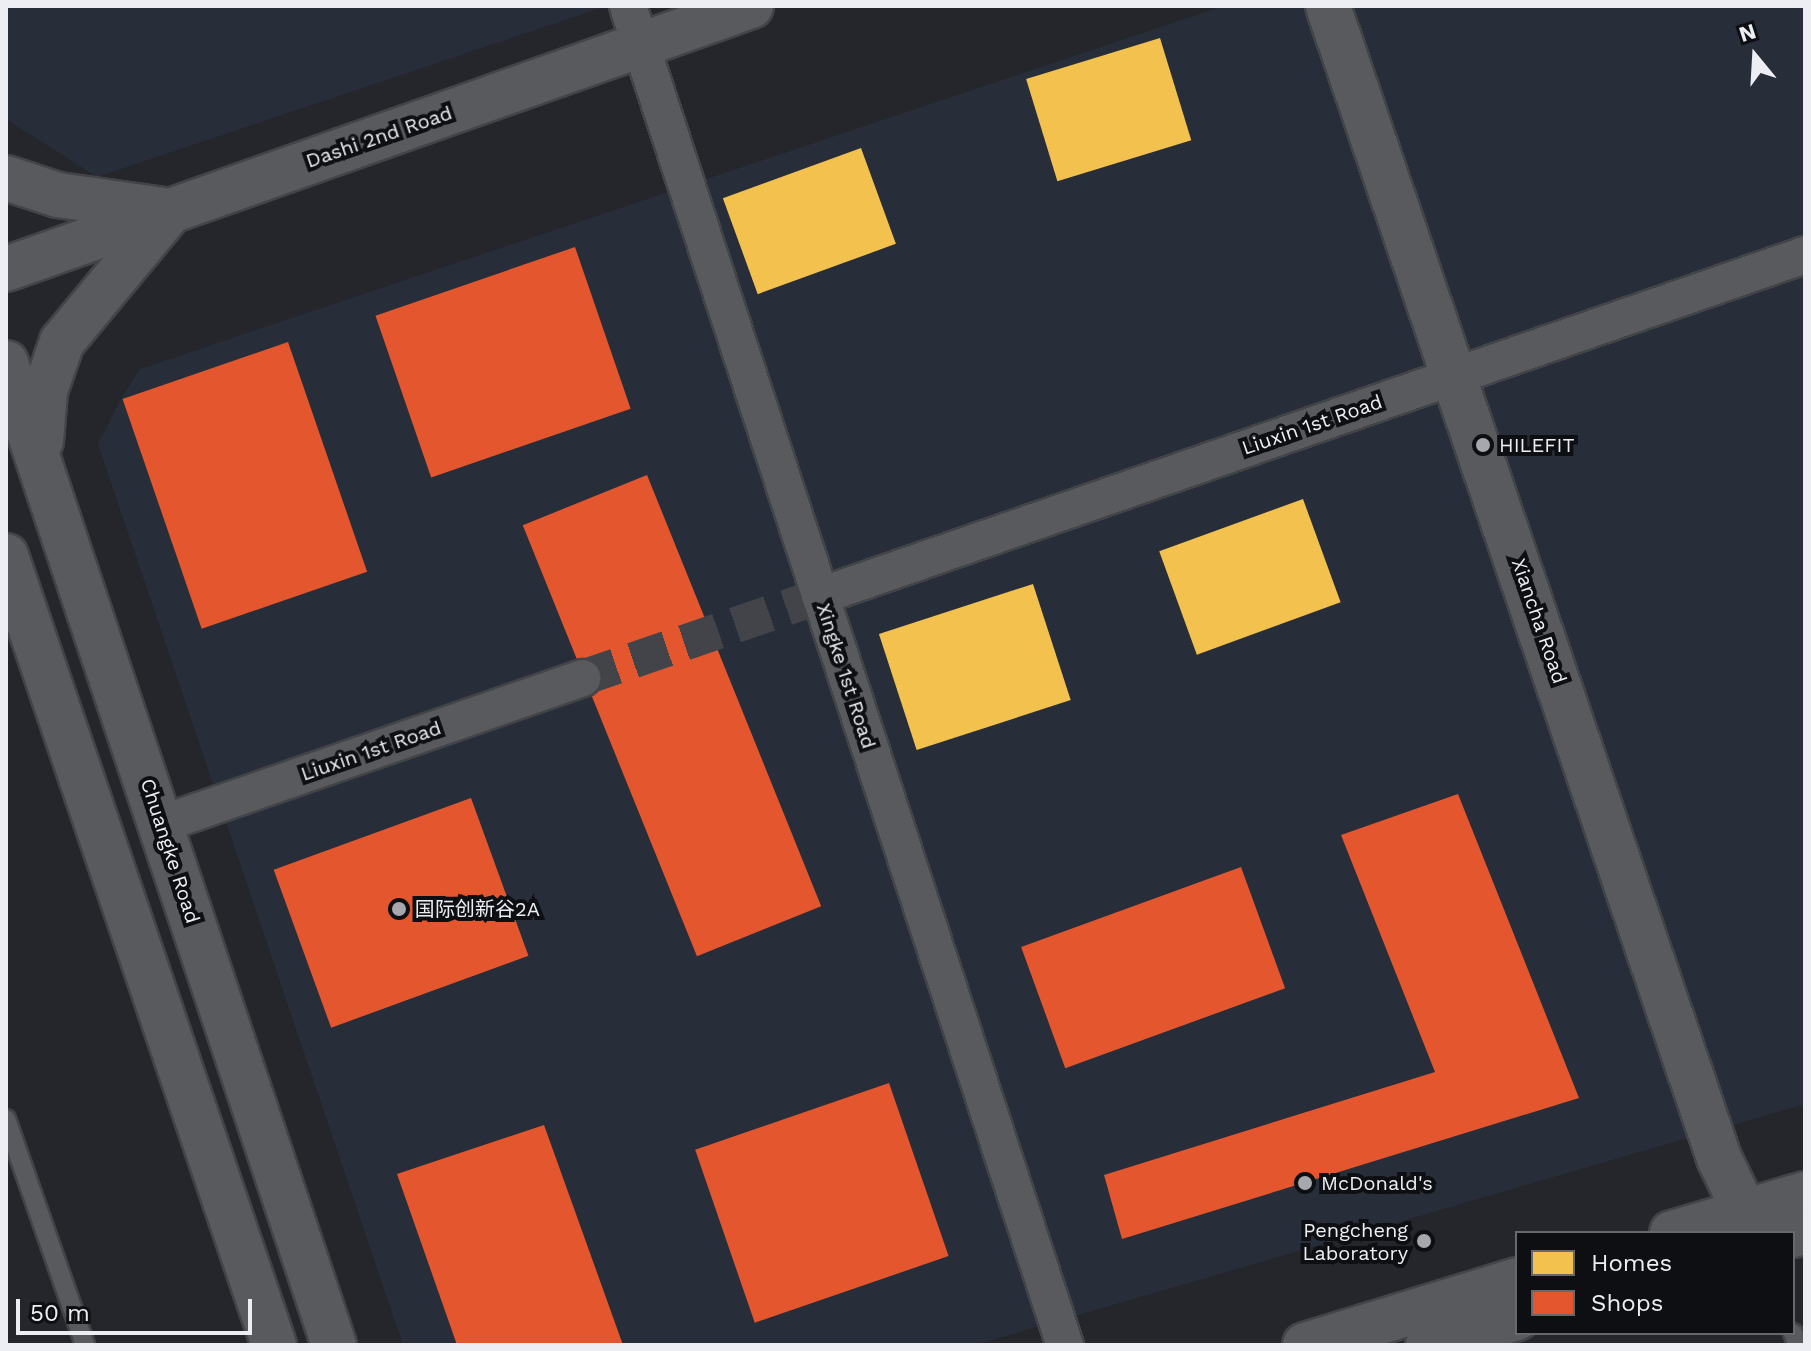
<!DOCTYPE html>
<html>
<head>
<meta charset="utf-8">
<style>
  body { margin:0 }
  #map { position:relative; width:1811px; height:1351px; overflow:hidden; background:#25262b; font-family:"Work Sans","Noto Sans SC",sans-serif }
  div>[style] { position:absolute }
  .built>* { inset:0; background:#282d3a }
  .homes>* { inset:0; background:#f2c14e; transform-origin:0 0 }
  .shops>* { inset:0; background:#e4572e; transform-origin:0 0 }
  .street-tunnel>* { height:36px; margin-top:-18px; transform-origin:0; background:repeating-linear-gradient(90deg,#434449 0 36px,transparent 0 54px) }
  .roads { filter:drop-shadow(2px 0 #434448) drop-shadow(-2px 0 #434448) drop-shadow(0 2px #434448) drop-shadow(0 -2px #434448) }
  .lane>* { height:18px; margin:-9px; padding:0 9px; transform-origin:9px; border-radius:9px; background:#585a5d }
  .street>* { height:36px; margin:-18px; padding:0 18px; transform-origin:18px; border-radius:18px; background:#585a5d }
  .secondary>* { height:44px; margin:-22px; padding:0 22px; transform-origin:22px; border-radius:22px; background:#585a5d }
  .dots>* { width:22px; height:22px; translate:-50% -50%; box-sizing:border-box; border:4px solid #0d0f12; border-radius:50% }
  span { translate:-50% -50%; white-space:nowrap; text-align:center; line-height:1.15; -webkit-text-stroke:8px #0d0f12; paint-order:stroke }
  .street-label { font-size:20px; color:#eceef4 }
  .poi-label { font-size:20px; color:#eceef4 }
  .left { translate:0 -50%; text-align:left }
  .right { translate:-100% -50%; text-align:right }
  .frame { position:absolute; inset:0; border:8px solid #eceef4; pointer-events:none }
  .legend { position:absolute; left:1515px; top:1231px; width:280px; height:104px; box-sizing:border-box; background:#0d0f12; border:2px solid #66686c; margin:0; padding:10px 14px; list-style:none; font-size:24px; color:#eceef4 }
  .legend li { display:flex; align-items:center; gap:16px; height:40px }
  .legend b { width:40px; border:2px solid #66686c }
  .north { position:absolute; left:1715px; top:16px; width:80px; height:80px; -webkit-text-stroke:6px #0d0f12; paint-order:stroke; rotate:342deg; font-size:22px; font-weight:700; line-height:32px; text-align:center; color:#eceef4 }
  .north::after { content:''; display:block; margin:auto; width:28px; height:36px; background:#eceef4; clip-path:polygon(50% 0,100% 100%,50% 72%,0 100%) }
  .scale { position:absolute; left:16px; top:1299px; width:236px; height:36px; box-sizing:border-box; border:4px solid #eceef4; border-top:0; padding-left:10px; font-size:24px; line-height:28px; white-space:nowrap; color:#eceef4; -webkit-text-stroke:6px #0d0f12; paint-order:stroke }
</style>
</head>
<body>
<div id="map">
  <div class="built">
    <div style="clip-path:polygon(6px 6px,607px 6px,97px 177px,6px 119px)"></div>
    <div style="clip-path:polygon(1223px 6px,1805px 6px,1805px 1104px,975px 1345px,403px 1345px,98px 444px,122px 397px,140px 369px)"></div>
  </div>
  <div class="homes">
    <div style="left:1160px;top:38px;width:107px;height:140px;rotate:73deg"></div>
    <div style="left:861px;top:148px;width:102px;height:147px;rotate:70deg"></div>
    <div style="left:1303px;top:499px;width:110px;height:153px;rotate:70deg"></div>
    <div style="left:1033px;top:584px;width:122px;height:162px;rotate:72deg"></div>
  </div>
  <div class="shops">
    <div style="left:575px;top:247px;width:171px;height:211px;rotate:71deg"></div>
    <div style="left:288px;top:342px;width:243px;height:175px;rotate:71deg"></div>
    <div style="left:647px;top:475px;width:465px;height:134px;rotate:68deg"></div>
    <div style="clip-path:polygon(1458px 794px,1579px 1098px,1122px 1239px,1104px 1175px,1435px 1072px,1341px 835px)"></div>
    <div style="left:471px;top:798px;width:168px;height:210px;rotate:70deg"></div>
    <div style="left:1241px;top:867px;width:129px;height:234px;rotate:70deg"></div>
    <div style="left:889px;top:1083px;width:183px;height:205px;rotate:71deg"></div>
    <div style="clip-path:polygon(544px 1125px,623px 1345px,457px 1345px,397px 1174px)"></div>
  </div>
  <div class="street-tunnel">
    <div style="left:582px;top:678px;width:252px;rotate:-19deg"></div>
  </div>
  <div class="roads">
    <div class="lane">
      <div style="left:6px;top:1119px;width:239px;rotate:70.7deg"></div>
      <div style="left:1793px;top:1333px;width:13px;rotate:67deg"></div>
    </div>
    <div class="street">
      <div style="left:628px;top:6px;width:1409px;rotate:71.93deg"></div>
      <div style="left:820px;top:596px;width:1042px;rotate:-19.1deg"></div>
      <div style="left:161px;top:824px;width:446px;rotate:-19.1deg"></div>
    </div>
    <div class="secondary">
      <div style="left:1328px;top:6px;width:1217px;rotate:71.25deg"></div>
      <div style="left:1719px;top:1158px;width:83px;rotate:64.4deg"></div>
      <div style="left:6px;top:178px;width:55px;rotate:18.1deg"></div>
      <div style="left:58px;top:195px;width:107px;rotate:8.1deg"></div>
      <div style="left:6px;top:269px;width:790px;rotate:-19.44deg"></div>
      <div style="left:6px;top:363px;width:1035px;rotate:71.53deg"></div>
      <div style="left:41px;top:441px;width:50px;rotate:-85.4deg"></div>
      <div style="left:45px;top:391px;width:52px;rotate:-70.9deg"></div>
      <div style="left:62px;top:342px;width:165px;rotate:-50.4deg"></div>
      <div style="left:6px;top:556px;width:833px;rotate:71.24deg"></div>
      <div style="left:1672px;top:1233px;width:139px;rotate:-16.3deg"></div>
      <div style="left:1793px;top:1235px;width:13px;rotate:-18deg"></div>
      <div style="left:1305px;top:1345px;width:222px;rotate:-17deg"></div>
      <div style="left:1428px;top:1345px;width:93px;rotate:-16.9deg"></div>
    </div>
  </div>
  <div class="dots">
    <div style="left:1483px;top:445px;background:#a6a8ae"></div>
    <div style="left:399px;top:909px;background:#a6a8ae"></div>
    <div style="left:1305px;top:1183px;background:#a6a8ae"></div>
    <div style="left:1424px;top:1241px;background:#a6a8ae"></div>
  </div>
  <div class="street-label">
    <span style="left:379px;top:137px;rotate:-19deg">Dashi 2nd Road</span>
    <span style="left:1312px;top:425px;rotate:-19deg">Liuxin 1st Road</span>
    <span style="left:1539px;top:621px;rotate:71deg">Xiancha Road</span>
    <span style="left:846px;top:676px;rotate:72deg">Xingke 1st Road</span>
    <span style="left:371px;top:751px;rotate:-19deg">Liuxin 1st Road</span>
    <span style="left:170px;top:851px;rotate:72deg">Chuangke Road</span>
  </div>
  <div class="poi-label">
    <span class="left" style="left:1499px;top:445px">HILEFIT</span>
    <span class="left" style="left:415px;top:909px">国际创新谷2A</span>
    <span class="left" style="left:1321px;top:1183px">McDonald's</span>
    <span class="right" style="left:1408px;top:1242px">Pengcheng<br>Laboratory</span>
  </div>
  <div class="frame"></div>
  <ul class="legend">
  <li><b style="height:22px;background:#f2c14e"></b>Homes</li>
  <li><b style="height:22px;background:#e4572e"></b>Shops</li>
  </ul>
  <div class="north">N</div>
  <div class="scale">50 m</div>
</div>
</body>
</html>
